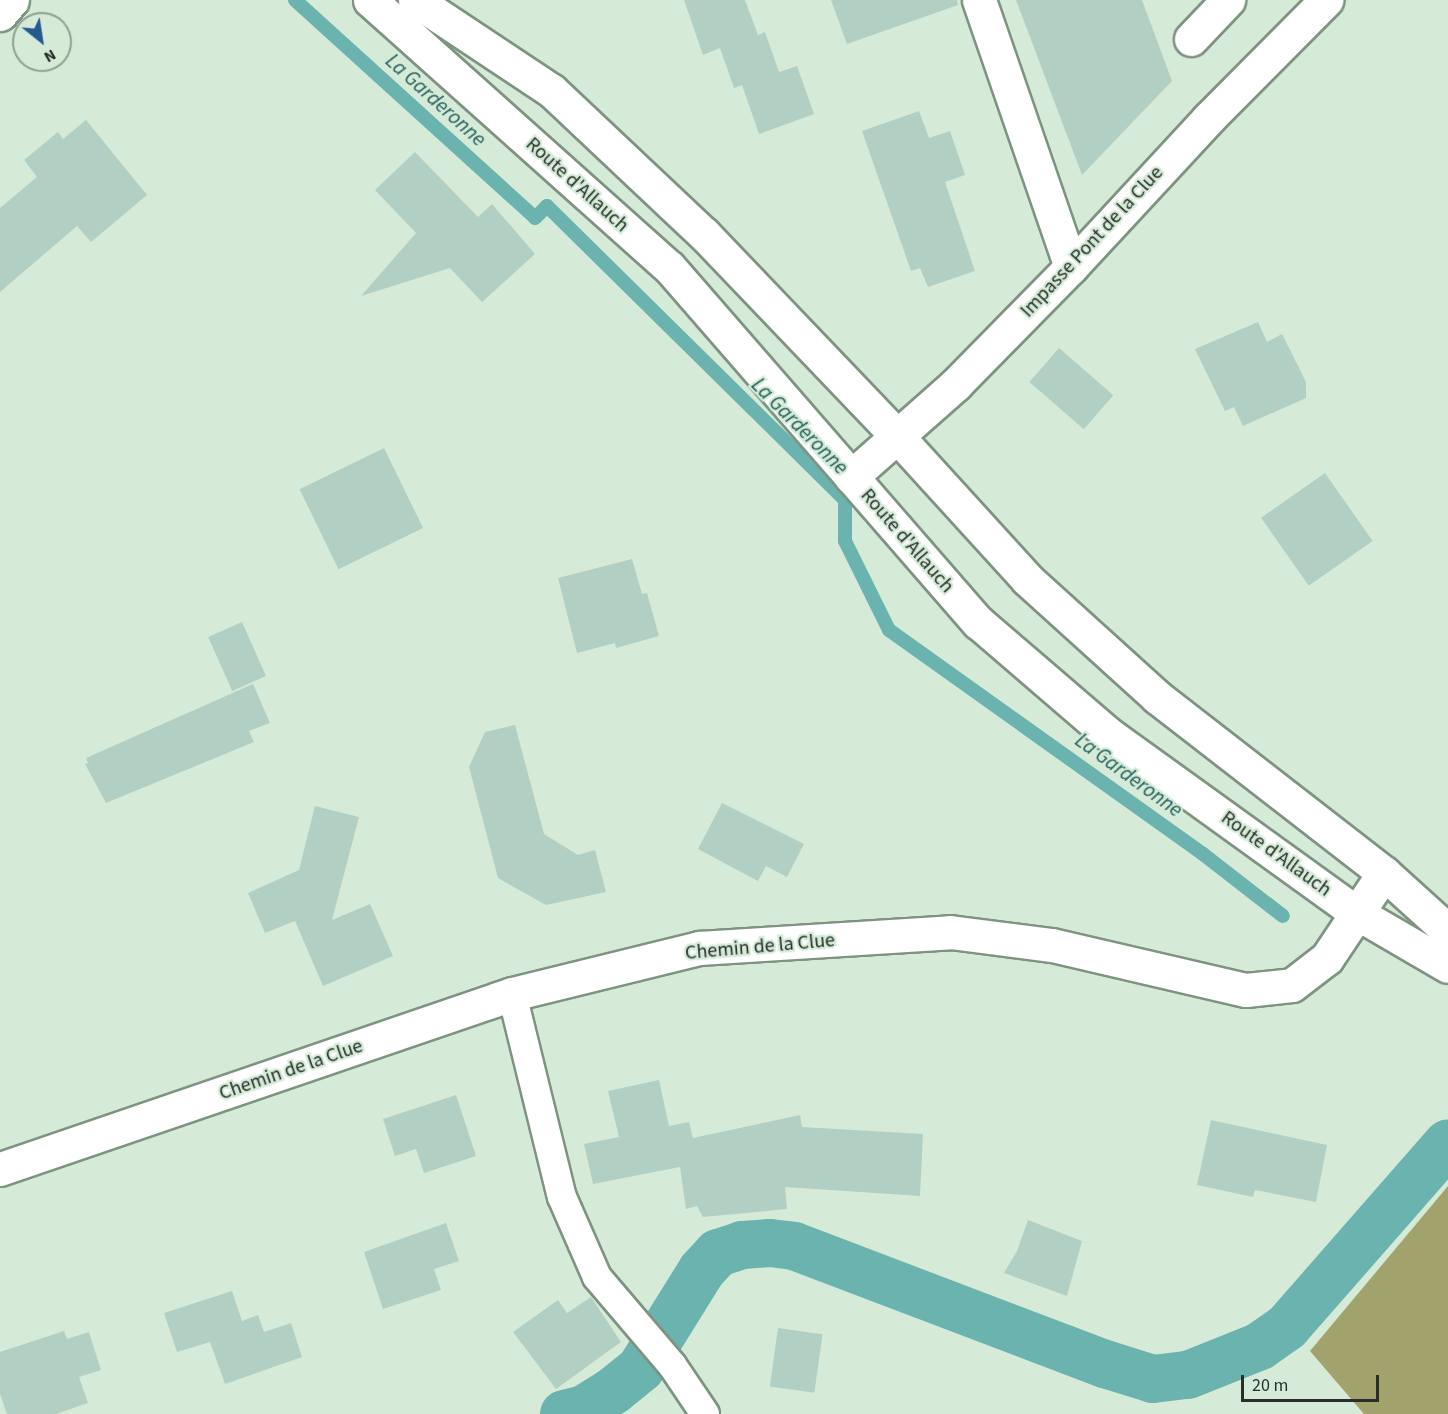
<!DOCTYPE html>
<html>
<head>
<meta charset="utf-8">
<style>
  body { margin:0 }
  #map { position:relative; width:1448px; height:1414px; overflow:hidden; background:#d5ebd8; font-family:"Source Sans 3",sans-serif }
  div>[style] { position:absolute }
  .forest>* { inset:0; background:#a2a26d }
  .stream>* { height:14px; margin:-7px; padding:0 7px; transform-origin:7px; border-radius:7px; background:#6bb3af }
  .canal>* { height:48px; margin:-24px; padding:0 24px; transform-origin:24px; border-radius:24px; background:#6bb3af }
  .building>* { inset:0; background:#b2cfc4; transform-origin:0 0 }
  .roads { filter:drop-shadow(2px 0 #7e9381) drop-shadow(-2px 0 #7e9381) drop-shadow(0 2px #7e9381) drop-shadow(0 -2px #7e9381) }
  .lane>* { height:28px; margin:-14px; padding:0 14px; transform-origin:14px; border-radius:14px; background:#fff }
  .street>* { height:33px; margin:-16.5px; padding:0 16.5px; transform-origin:16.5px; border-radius:16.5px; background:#fff }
  .secondary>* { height:33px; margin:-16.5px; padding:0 16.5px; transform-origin:16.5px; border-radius:16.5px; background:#fff }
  span { translate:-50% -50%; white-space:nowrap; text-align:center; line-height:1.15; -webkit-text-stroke:4.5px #d5ebd8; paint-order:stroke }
  .street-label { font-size:20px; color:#272f28 }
  .water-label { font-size:21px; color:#25605d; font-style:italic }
  .north { position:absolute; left:12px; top:12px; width:60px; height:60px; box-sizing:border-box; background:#d5ebd8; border:2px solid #8fa092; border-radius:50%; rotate:150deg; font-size:16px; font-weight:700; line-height:24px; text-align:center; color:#272f28 }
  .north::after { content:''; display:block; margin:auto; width:21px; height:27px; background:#245992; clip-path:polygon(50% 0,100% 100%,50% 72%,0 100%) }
  .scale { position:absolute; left:1241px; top:1375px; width:138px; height:27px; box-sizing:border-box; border:3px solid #272f28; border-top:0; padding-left:8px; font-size:18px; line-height:21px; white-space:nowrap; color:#272f28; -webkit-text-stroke:4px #d5ebd8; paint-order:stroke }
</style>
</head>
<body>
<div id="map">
  <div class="forest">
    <div style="clip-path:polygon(1448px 1186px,1448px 1414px,1364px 1414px,1310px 1351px)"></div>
  </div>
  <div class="stream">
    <div style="left:295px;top:0;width:324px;rotate:42.2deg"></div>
    <div style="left:535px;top:218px;width:17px;rotate:-45deg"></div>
    <div style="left:547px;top:206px;width:419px;rotate:44.6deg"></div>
    <div style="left:845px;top:500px;width:41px;rotate:90deg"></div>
    <div style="left:845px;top:541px;width:99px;rotate:63.7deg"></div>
    <div style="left:889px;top:630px;width:386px;rotate:35.5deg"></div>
    <div style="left:1203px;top:854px;width:101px;rotate:37.8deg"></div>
  </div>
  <div class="canal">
    <div style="left:564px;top:1414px;width:21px;rotate:-14deg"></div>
    <div style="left:584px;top:1409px;width:34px;rotate:-32deg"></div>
    <div style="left:613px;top:1391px;width:36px;rotate:-39deg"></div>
    <div style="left:641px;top:1368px;width:115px;rotate:-58.1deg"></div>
    <div style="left:702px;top:1270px;width:23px;rotate:-47deg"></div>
    <div style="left:718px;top:1253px;width:25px;rotate:-18deg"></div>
    <div style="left:742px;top:1245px;width:28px;rotate:-4deg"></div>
    <div style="left:770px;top:1243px;width:24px;rotate:7deg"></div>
    <div style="left:794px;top:1246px;width:333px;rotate:20.8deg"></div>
    <div style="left:1105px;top:1364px;width:50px;rotate:17.4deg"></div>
    <div style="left:1153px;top:1379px;width:35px;rotate:-7deg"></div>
    <div style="left:1188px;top:1375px;width:78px;rotate:-21.9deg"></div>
    <div style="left:1260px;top:1346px;width:33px;rotate:-35deg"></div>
    <div style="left:1287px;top:1327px;width:244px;rotate:-48.8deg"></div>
  </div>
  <div class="building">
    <div style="clip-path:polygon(684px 0,745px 0,758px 35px,765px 32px,779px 72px,797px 66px,814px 114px,759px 134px,742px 85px,734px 88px,720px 48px,703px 55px)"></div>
    <div style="clip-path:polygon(831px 0,957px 0,958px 5px,847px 44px)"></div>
    <div style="clip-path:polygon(1016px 0,1142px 0,1172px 81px,1082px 175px)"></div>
    <div style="clip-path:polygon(919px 111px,929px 138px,950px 131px,965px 175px,945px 182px,975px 271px,928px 287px,920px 268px,911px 271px,862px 131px)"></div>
    <div style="clip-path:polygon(86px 120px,147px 195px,91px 242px,77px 226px,0 292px,0 208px,37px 177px,24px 160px,58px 132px,63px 139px)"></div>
    <div style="clip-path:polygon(415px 152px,478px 217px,492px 204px,535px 254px,482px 302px,450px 268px,361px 296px,416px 233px,375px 190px)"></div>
    <div style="clip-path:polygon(1258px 322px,1267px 342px,1282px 334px,1306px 382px,1306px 398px,1243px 426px,1234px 407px,1225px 411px,1195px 349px)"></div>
    <div style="left:1059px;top:348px;width:72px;height:45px;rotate:41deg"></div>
    <div style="left:384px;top:448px;width:89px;height:94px;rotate:64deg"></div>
    <div style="left:1325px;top:473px;width:83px;height:78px;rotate:55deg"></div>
    <div style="clip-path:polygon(632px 559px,642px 594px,647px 593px,659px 636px,616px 648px,615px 643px,577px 653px,558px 578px)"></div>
    <div style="left:242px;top:622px;width:59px;height:37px;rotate:66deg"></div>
    <div style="clip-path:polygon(253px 684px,270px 723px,249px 731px,254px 742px,106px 803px,85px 764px,88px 763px,86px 758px)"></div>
    <div style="clip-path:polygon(515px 725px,544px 834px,578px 855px,595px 850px,606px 892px,546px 905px,498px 878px,469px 767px,485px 732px)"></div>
    <div style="clip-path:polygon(722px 803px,804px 844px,787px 877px,766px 866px,758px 881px,698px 849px)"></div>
    <div style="clip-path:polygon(315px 806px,359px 817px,332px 920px,370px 904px,393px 956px,323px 986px,295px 921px,265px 933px,248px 893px,299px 870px)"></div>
    <div style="clip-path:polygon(659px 1080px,669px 1126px,689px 1122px,693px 1138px,800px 1115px,802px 1127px,923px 1134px,920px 1196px,785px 1187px,787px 1209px,703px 1217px,697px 1206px,686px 1209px,680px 1167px,593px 1184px,584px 1144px,619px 1137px,608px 1091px)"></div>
    <div style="clip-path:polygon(456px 1095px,476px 1156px,424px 1173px,416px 1149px,395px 1156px,383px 1119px)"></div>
    <div style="clip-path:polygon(1211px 1120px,1327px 1145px,1316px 1202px,1255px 1190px,1253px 1197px,1197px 1185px)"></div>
    <div style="clip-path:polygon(1028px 1220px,1082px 1241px,1067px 1296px,1004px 1273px,1017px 1251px)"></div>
    <div style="clip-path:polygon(446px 1223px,459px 1261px,434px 1269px,441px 1290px,383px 1309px,364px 1252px)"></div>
    <div style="clip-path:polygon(232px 1291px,242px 1321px,258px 1315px,264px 1332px,291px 1323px,302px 1357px,225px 1384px,210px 1342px,177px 1352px,164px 1313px)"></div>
    <div style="clip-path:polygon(591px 1297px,621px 1342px,556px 1389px,513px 1332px,558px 1300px,567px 1313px)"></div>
    <div style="left:778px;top:1328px;width:45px;height:59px;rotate:8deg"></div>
    <div style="clip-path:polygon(64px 1331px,67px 1339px,89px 1332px,101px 1370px,79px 1377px,88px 1403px,56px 1414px,7px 1414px,0 1394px,0 1352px)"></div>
  </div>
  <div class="roads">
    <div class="lane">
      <div style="left:512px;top:994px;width:209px;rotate:76.2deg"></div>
      <div style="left:562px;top:1197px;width:87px;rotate:66.4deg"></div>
      <div style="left:597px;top:1277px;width:116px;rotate:49.6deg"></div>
      <div style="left:672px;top:1365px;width:59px;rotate:56deg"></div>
    </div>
    <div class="street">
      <div style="left:979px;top:0;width:282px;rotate:71deg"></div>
      <div style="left:0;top:14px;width:18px;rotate:-49deg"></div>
      <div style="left:1191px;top:39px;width:54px;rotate:-46.5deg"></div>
      <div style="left:851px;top:477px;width:140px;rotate:-41.5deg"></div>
      <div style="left:956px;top:384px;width:164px;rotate:-45.5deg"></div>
      <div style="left:1071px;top:267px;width:202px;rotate:-47.2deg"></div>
      <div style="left:1208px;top:119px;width:168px;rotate:-45.2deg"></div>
      <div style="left:0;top:1169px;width:541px;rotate:-18.87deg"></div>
      <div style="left:512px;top:994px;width:193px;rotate:-13.8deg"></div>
      <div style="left:699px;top:948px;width:252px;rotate:-3.6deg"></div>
      <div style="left:950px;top:932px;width:103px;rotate:7.3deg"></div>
      <div style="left:1052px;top:945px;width:199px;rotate:13.1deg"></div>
      <div style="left:1246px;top:990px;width:46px;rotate:-6.2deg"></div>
      <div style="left:1292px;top:985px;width:44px;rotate:-37.6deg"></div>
      <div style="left:1327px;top:958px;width:102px;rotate:-56.2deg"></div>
    </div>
    <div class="secondary">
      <div style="left:370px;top:0;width:401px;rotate:41.8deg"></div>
      <div style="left:669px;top:267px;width:471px;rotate:49deg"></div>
      <div style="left:978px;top:622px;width:170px;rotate:40.7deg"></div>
      <div style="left:1107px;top:733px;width:308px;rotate:35.8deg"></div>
      <div style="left:1357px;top:913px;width:105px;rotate:30.2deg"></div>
      <div style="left:415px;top:0;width:164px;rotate:33.6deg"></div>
      <div style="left:552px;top:91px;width:209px;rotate:43.3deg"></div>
      <div style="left:704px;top:234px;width:279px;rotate:46.3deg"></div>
      <div style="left:897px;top:436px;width:193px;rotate:47.7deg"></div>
      <div style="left:1027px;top:579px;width:176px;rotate:42.2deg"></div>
      <div style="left:1157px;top:697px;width:287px;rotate:37.8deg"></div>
      <div style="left:1384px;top:873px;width:86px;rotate:42.2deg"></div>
    </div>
  </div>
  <div class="street-label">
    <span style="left:577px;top:185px;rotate:42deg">Route d'Allauch</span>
    <span style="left:1092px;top:242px;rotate:-47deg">Impasse Pont de la Clue</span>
    <span style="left:907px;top:541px;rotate:49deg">Route d'Allauch</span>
    <span style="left:1276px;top:854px;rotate:36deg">Route d'Allauch</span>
    <span style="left:760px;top:947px;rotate:-5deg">Chemin de la Clue</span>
    <span style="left:291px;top:1070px;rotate:-19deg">Chemin de la Clue</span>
  </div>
  <div class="water-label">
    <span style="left:436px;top:100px;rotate:42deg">La Garderonne</span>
    <span style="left:800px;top:426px;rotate:45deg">La Garderonne</span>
    <span style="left:1129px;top:775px;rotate:36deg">La Garderonne</span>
  </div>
  <div class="north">N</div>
  <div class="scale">20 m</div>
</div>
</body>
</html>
